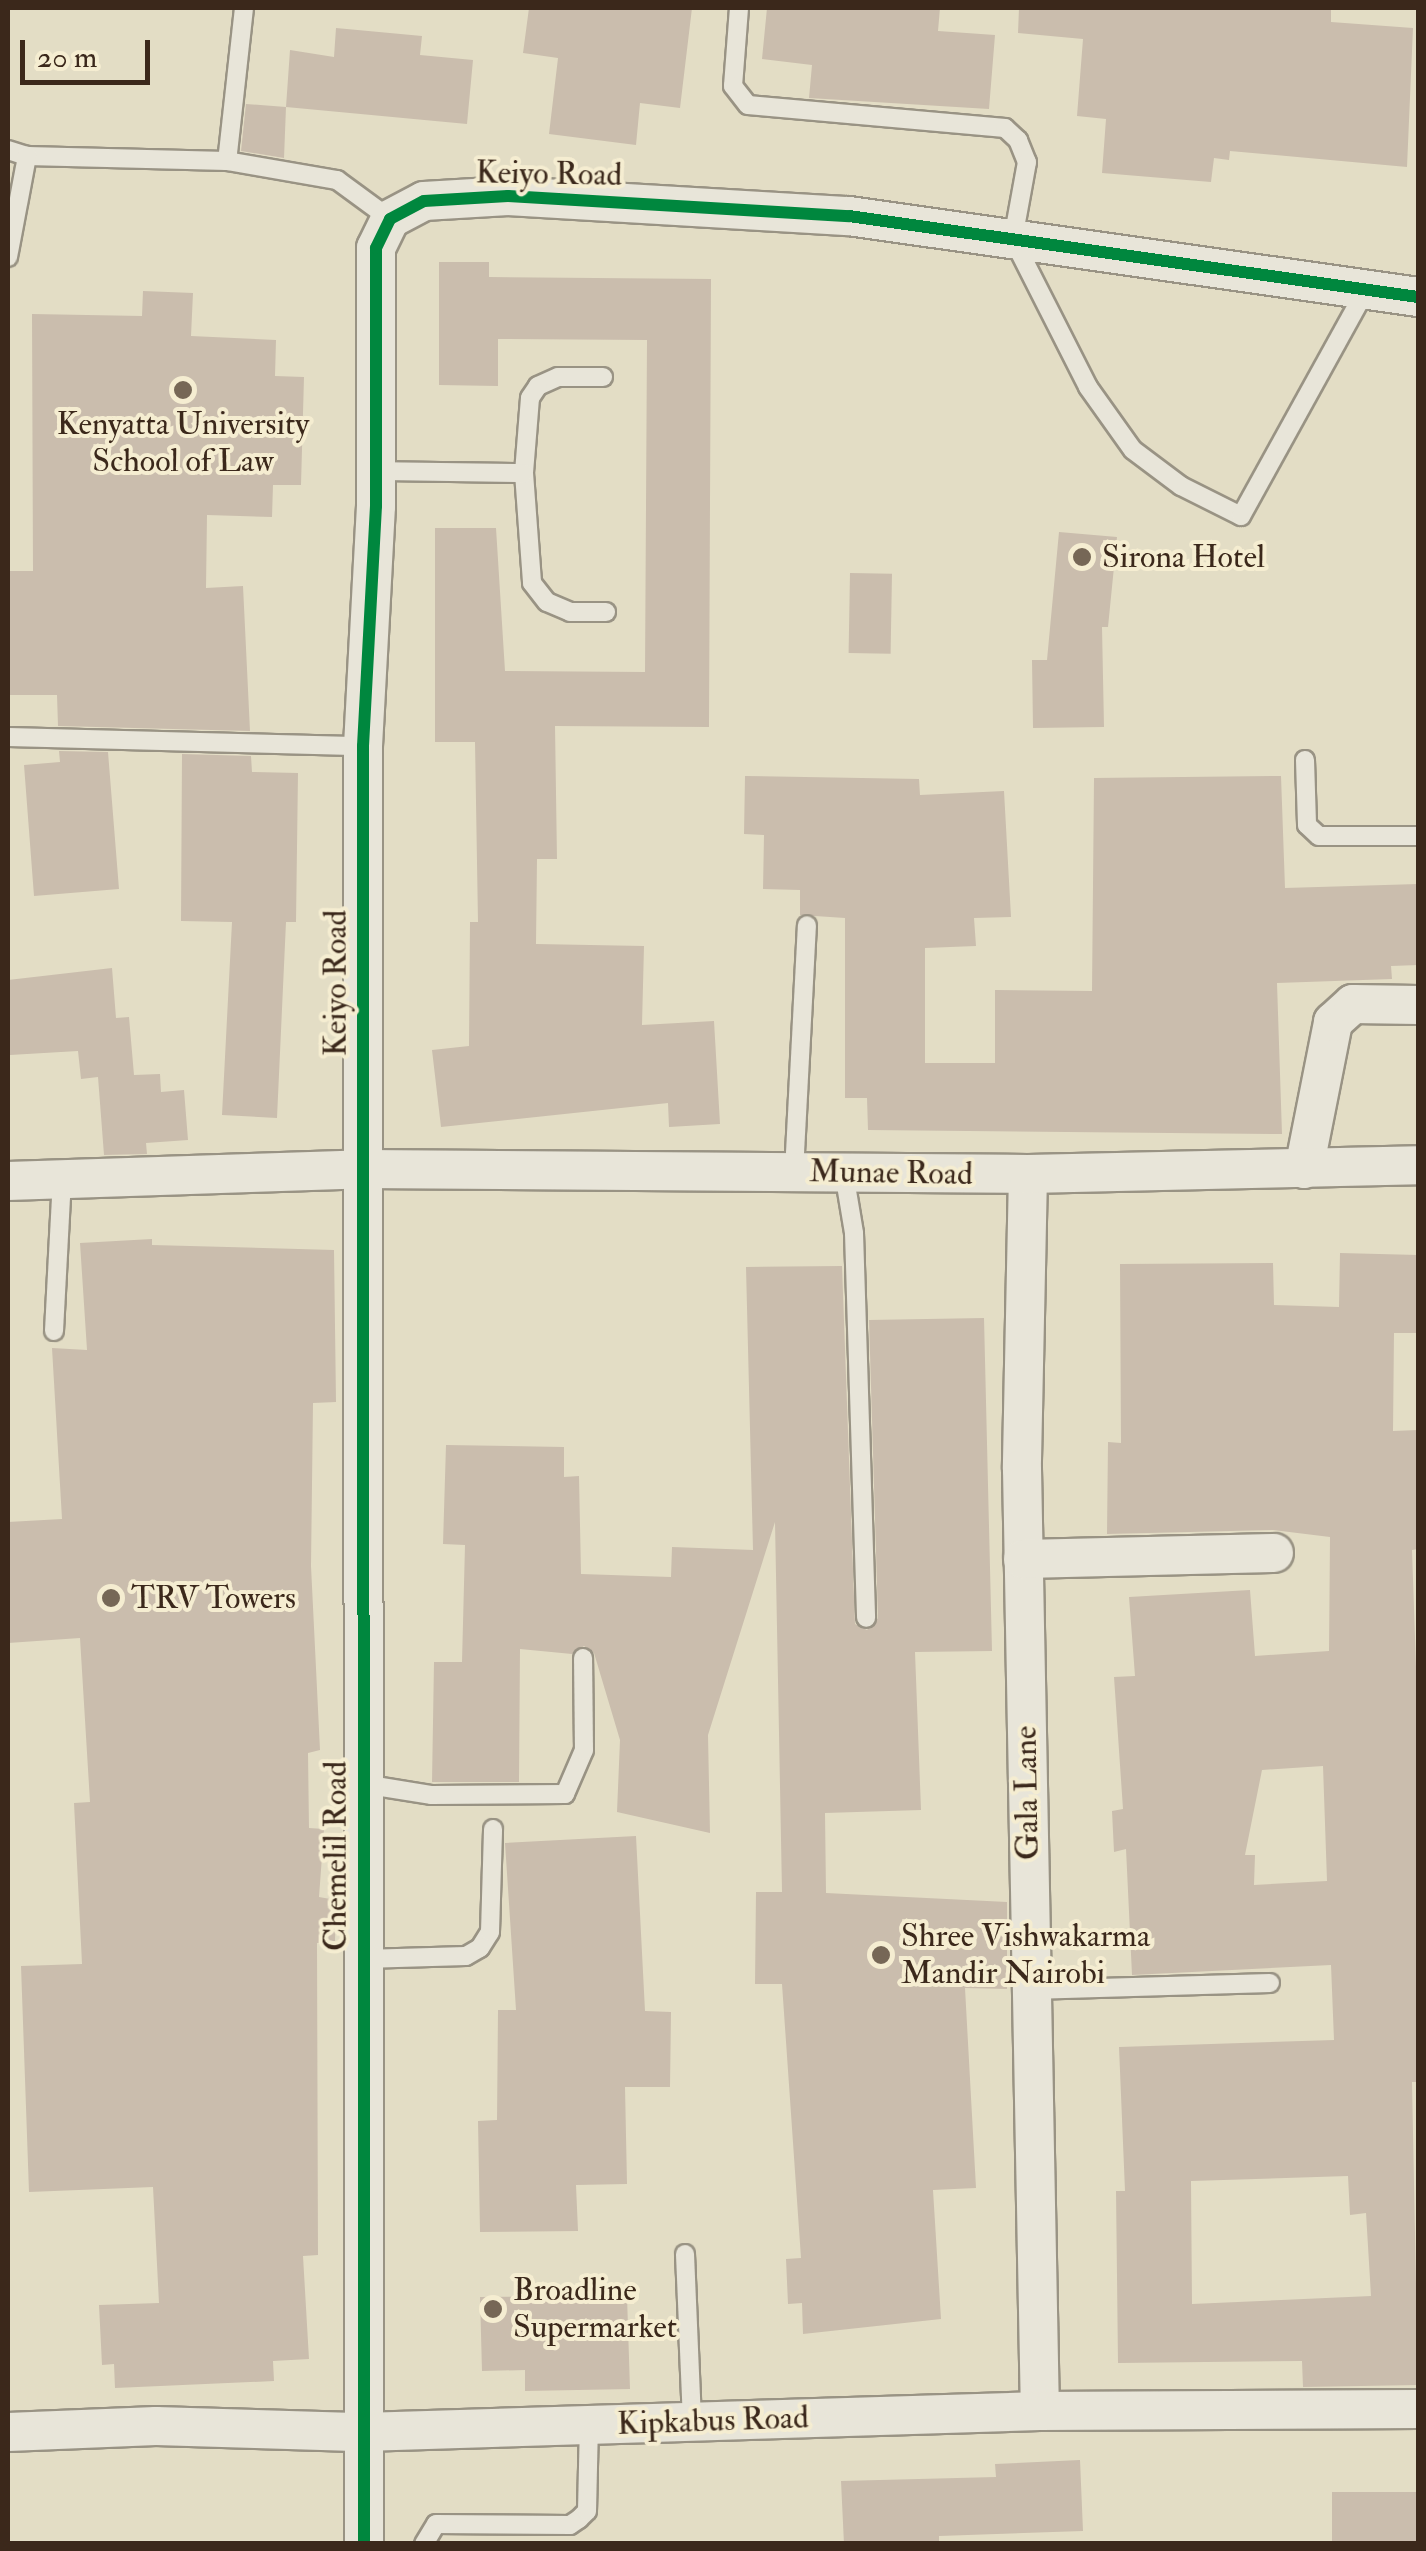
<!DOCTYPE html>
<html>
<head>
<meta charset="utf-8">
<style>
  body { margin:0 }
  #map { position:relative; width:1426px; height:2551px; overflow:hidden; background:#e3ddc5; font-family:"IM FELL Double Pica",serif }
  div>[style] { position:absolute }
  .building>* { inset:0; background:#cabdad; transform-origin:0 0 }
  .roads { filter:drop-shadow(2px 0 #999384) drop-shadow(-2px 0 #999384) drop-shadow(0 2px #999384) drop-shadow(0 -2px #999384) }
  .service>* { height:18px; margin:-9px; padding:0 9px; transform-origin:9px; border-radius:9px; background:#e8e5d9 }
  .minor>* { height:38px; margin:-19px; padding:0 19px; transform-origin:19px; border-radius:19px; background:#e8e5d9 }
  .cycleway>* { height:12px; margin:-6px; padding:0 6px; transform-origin:6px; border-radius:6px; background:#00873e }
  .dots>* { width:28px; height:28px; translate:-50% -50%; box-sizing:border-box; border:5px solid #f5edd1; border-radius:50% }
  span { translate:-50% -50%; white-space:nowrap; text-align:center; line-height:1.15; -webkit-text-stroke:8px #f5edd1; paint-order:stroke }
  .street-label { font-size:32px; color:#3b281b }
  .poi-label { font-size:32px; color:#3b281b }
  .left { translate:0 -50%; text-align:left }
  .frame { position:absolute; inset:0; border:10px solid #3b281b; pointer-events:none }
  .scale { position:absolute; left:20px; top:40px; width:130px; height:45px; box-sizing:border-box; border:5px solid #3b281b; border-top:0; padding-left:12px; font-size:30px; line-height:35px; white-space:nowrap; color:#3b281b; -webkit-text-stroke:8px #f5edd1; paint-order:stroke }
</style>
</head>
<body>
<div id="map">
  <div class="building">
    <div style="clip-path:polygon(529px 8px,692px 8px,680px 108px,640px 103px,636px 145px,549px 134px,558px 58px,523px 53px)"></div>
    <div style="clip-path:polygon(767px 8px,940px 8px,938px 31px,995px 35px,989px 109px,809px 98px,812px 65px,762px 59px)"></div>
    <div style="clip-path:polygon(1019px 8px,1331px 8px,1331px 22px,1413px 28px,1407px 167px,1230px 151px,1229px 160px,1214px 158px,1211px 182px,1102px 173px,1106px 119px,1077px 116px,1083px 39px,1018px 33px)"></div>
    <div style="clip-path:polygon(336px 28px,422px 36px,420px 55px,473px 60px,467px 124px,286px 107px,290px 50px,334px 57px)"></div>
    <div style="clip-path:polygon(246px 104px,286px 107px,284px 158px,241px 151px)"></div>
    <div style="clip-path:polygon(439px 262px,489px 262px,489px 277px,711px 279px,709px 727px,555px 726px,557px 859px,537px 859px,536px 944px,644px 946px,642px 1025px,714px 1021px,720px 1124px,669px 1127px,668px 1103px,441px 1127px,432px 1050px,469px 1046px,470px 922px,478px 922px,475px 742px,435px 742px,435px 528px,496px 528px,505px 671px,645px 672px,647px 340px,498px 339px,498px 386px,439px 385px)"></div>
    <div style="clip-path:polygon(143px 291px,193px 293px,191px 336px,276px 340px,275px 376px,304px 377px,301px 485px,273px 485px,272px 517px,207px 515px,206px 588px,243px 586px,250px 731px,58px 726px,57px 695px,8px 695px,8px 571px,33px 571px,32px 314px,142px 316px)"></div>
    <div style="clip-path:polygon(1059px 532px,1117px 537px,1108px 627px,1102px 627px,1104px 727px,1033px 728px,1032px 660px,1047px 660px)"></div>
    <div style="left:850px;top:573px;width:42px;height:80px;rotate:1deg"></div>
    <div style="clip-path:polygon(59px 751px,108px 752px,119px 889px,34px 896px,24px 765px,60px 762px)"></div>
    <div style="clip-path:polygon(182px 754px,251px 756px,252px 772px,298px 773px,296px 922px,286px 922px,277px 1118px,222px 1115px,232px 922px,181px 921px)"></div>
    <div style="clip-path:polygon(745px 776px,919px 779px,920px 795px,1004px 791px,1011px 917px,974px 918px,976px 946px,925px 948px,925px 1063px,995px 1063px,995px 990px,1092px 991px,1094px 778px,1281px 776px,1285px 888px,1418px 884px,1418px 965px,1391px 966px,1392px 979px,1277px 983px,1282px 1134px,868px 1130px,867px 1098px,845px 1098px,845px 918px,800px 915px,800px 890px,763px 889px,764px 835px,744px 834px)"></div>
    <div style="clip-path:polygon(112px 968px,116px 1018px,129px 1017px,134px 1075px,160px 1074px,161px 1092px,184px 1090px,188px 1140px,146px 1143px,147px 1154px,104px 1155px,98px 1077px,81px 1079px,78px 1051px,10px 1055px,8px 980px)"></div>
    <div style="clip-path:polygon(152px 1239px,152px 1245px,334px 1250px,336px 1402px,313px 1403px,311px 1566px,320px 1750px,308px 1753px,309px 1828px,324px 1829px,319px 1897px,336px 1900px,335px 1941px,317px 1943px,318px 2255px,303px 2256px,309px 2359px,273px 2361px,274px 2381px,115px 2388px,114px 2364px,102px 2365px,99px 2305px,159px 2303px,153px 2187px,29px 2192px,21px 1966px,82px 1964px,74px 1803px,90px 1802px,80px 1638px,8px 1643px,8px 1522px,62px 1519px,52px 1348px,87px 1350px,80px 1243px)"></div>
    <div style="clip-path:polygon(evenodd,1340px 1253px,1418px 1255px,1418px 1333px,1394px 1333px,1393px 1431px,1418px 1430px,1418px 1549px,1412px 1550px,1418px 1725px,1418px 2082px,1412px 2082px,1418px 2385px,1303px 2387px,1302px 2361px,1118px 2363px,1116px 2191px,1125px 2191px,1119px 2047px,1334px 2040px,1331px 1965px,1132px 1975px,1126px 1849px,1114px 1852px,1112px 1811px,1123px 1809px,1114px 1677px,1135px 1676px,1129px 1597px,1250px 1590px,1255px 1656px,1329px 1651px,1330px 1537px,1273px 1530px,1107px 1534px,1108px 1442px,1121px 1443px,1120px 1264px,1273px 1263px,1274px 1305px,1339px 1307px,1340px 1253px,1323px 1766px,1327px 1881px,1254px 1885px,1255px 1855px,1245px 1855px,1262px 1770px,1323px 1766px,1340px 1253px,1348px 2176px,1350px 2215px,1366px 2213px,1371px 2296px,1192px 2304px,1191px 2181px,1348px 2176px)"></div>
    <div style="clip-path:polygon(842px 1266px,855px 1624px,867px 1630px,878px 1618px,869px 1320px,984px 1318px,992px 1651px,915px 1652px,921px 1810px,825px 1813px,826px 1893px,1007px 1902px,1007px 1989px,965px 1988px,976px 2188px,933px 2190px,941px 2319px,803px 2334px,802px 2303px,788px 2304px,786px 2259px,801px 2258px,782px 1984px,755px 1984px,756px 1892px,782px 1892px,775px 1522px,708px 1735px,710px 1833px,617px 1812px,620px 1740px,594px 1653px,584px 1646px,572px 1654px,520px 1649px,519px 1782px,432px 1782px,434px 1662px,462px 1662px,465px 1545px,443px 1544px,446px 1445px,564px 1447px,564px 1477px,579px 1476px,581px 1574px,671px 1577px,672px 1547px,753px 1550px,746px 1267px)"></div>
    <div style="clip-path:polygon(636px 1836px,645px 2011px,671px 2012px,670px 2087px,625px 2087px,627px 2184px,576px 2185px,578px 2231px,480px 2232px,478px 2121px,497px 2120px,498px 2010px,516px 2010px,505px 1843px)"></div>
    <div style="clip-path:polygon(627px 2296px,630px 2389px,525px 2391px,525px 2370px,482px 2371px,480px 2297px)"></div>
    <div style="clip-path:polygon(1080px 2460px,1083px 2531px,939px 2536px,939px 2544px,844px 2544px,841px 2481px,996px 2477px,995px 2464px)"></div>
    <div style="left:1418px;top:2492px;width:52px;height:86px;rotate:90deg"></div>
  </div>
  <div class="roads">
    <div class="service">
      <div style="left:244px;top:8px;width:154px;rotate:96.3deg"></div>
      <div style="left:227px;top:161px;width:112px;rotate:9.8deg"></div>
      <div style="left:337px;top:180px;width:66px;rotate:36.3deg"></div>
      <div style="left:739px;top:8px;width:78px;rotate:94.4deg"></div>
      <div style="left:733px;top:86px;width:24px;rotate:52deg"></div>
      <div style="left:748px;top:105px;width:258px;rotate:5.1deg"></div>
      <div style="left:1005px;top:128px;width:18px;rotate:43deg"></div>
      <div style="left:1018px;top:140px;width:24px;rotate:68deg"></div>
      <div style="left:1027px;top:162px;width:78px;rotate:100.3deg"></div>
      <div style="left:1013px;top:239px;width:166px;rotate:63.1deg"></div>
      <div style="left:1088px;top:387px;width:77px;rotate:54.5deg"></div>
      <div style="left:1133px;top:450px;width:60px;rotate:36.9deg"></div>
      <div style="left:1181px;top:486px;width:67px;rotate:26.6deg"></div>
      <div style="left:1241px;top:516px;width:258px;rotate:-61.1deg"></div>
      <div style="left:8px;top:150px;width:20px;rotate:18deg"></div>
      <div style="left:27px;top:156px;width:200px;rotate:1.4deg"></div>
      <div style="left:8px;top:257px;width:103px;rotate:-79.3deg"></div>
      <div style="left:603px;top:377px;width:45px;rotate:180deg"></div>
      <div style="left:558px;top:377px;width:22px;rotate:156deg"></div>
      <div style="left:538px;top:386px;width:14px;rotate:124deg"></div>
      <div style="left:530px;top:398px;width:75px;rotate:94.6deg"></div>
      <div style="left:524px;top:473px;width:110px;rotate:85.8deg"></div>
      <div style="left:532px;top:583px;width:24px;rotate:52deg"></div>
      <div style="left:547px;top:602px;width:25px;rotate:23deg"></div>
      <div style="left:570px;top:612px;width:36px"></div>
      <div style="left:376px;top:471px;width:148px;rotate:0.8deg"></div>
      <div style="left:8px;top:737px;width:355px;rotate:1.5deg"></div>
      <div style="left:1305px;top:760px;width:65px;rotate:88.2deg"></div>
      <div style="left:1307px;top:825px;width:16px;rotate:43deg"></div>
      <div style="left:1319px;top:836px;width:99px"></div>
      <div style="left:794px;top:1172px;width:247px;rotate:-87deg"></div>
      <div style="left:844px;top:1173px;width:61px;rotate:80.5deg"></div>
      <div style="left:854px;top:1233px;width:385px;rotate:88.2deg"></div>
      <div style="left:54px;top:1331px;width:152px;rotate:-87deg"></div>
      <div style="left:363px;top:1784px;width:70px;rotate:9.1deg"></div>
      <div style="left:432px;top:1795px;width:133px;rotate:-0.4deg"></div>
      <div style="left:565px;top:1794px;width:48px;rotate:-66.6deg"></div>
      <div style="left:584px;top:1750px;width:92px;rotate:-90.6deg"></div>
      <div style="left:363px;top:1959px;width:103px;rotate:-1.7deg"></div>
      <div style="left:466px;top:1956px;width:16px;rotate:-30deg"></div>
      <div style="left:480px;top:1948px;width:19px;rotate:-58deg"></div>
      <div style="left:490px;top:1932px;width:103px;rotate:-88.3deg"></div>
      <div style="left:1031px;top:1990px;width:239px;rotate:-1.7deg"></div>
      <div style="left:685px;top:2254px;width:168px;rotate:87.6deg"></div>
      <div style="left:424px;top:2544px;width:23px;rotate:-59deg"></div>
      <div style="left:436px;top:2524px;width:134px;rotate:0.4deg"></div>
      <div style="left:570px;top:2525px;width:11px;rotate:-34deg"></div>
      <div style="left:579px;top:2519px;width:11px;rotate:-45deg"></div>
      <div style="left:587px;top:2511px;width:86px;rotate:-88.7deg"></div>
    </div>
    <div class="minor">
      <div style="left:1304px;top:1169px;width:150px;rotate:-78.8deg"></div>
      <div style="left:1333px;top:1022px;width:27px;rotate:-42deg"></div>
      <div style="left:1353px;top:1004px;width:65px;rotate:0.9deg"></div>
      <div style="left:1028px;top:1174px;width:295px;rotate:91.2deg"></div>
      <div style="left:1022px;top:1469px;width:942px;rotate:88.91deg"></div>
      <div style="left:8px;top:1181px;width:356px;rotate:-1.9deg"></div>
      <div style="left:364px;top:1169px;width:664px;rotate:0.43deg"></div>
      <div style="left:1028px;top:1174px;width:390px;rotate:-1.3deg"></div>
      <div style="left:1023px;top:1559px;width:251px;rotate:-1.4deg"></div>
      <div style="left:8px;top:2432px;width:148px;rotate:-2.3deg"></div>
      <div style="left:156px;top:2426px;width:207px;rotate:1.7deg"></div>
      <div style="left:363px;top:2432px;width:677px;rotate:-1.78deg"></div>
      <div style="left:1040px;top:2411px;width:378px;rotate:-0.3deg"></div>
      <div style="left:364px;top:2544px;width:1798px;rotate:-90.03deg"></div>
      <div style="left:363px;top:746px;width:240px;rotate:-86.9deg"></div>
      <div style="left:376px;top:506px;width:258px;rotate:-90deg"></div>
      <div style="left:376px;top:248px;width:32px;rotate:-64deg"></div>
      <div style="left:390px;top:219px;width:38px;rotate:-28deg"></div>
      <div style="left:424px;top:201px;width:84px;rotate:-3.4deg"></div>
      <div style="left:508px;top:196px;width:342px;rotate:3.4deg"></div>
      <div style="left:849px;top:216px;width:575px;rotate:8.1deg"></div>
    </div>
  </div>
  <div class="cycleway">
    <div style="left:364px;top:2544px;width:1798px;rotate:-90.03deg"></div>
    <div style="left:363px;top:746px;width:240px;rotate:-86.9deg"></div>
    <div style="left:376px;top:506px;width:258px;rotate:-90deg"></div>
    <div style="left:376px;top:248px;width:32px;rotate:-64deg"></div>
    <div style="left:390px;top:219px;width:38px;rotate:-28deg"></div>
    <div style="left:424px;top:201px;width:84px;rotate:-3.4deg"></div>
    <div style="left:508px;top:196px;width:342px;rotate:3.4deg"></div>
    <div style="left:849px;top:216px;width:575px;rotate:8.1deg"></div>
  </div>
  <div class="dots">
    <div style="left:183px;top:390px;background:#766756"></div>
    <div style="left:1082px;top:557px;background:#766756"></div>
    <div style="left:111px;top:1598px;background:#766756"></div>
    <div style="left:881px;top:1955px;background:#766756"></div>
    <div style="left:493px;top:2309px;background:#766756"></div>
  </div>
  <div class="street-label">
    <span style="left:549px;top:174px;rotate:1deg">Keiyo Road</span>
    <span style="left:336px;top:983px;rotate:-90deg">Keiyo Road</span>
    <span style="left:891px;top:1173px;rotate:1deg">Munae Road</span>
    <span style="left:1027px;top:1793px;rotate:-91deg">Gala Lane</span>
    <span style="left:336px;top:1856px;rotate:-90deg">Chemelil Road</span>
    <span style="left:713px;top:2421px;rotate:-2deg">Kipkabus Road</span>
  </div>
  <div class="poi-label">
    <span style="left:183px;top:443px">Kenyatta University<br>School of Law</span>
    <span class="left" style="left:1102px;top:557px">Sirona Hotel</span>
    <span class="left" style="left:131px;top:1598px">TRV Towers</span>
    <span class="left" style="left:901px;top:1955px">Shree Vishwakarma<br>Mandir Nairobi</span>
    <span class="left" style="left:513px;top:2309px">Broadline<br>Supermarket</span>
  </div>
  <div class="frame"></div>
  <div class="scale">20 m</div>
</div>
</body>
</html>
